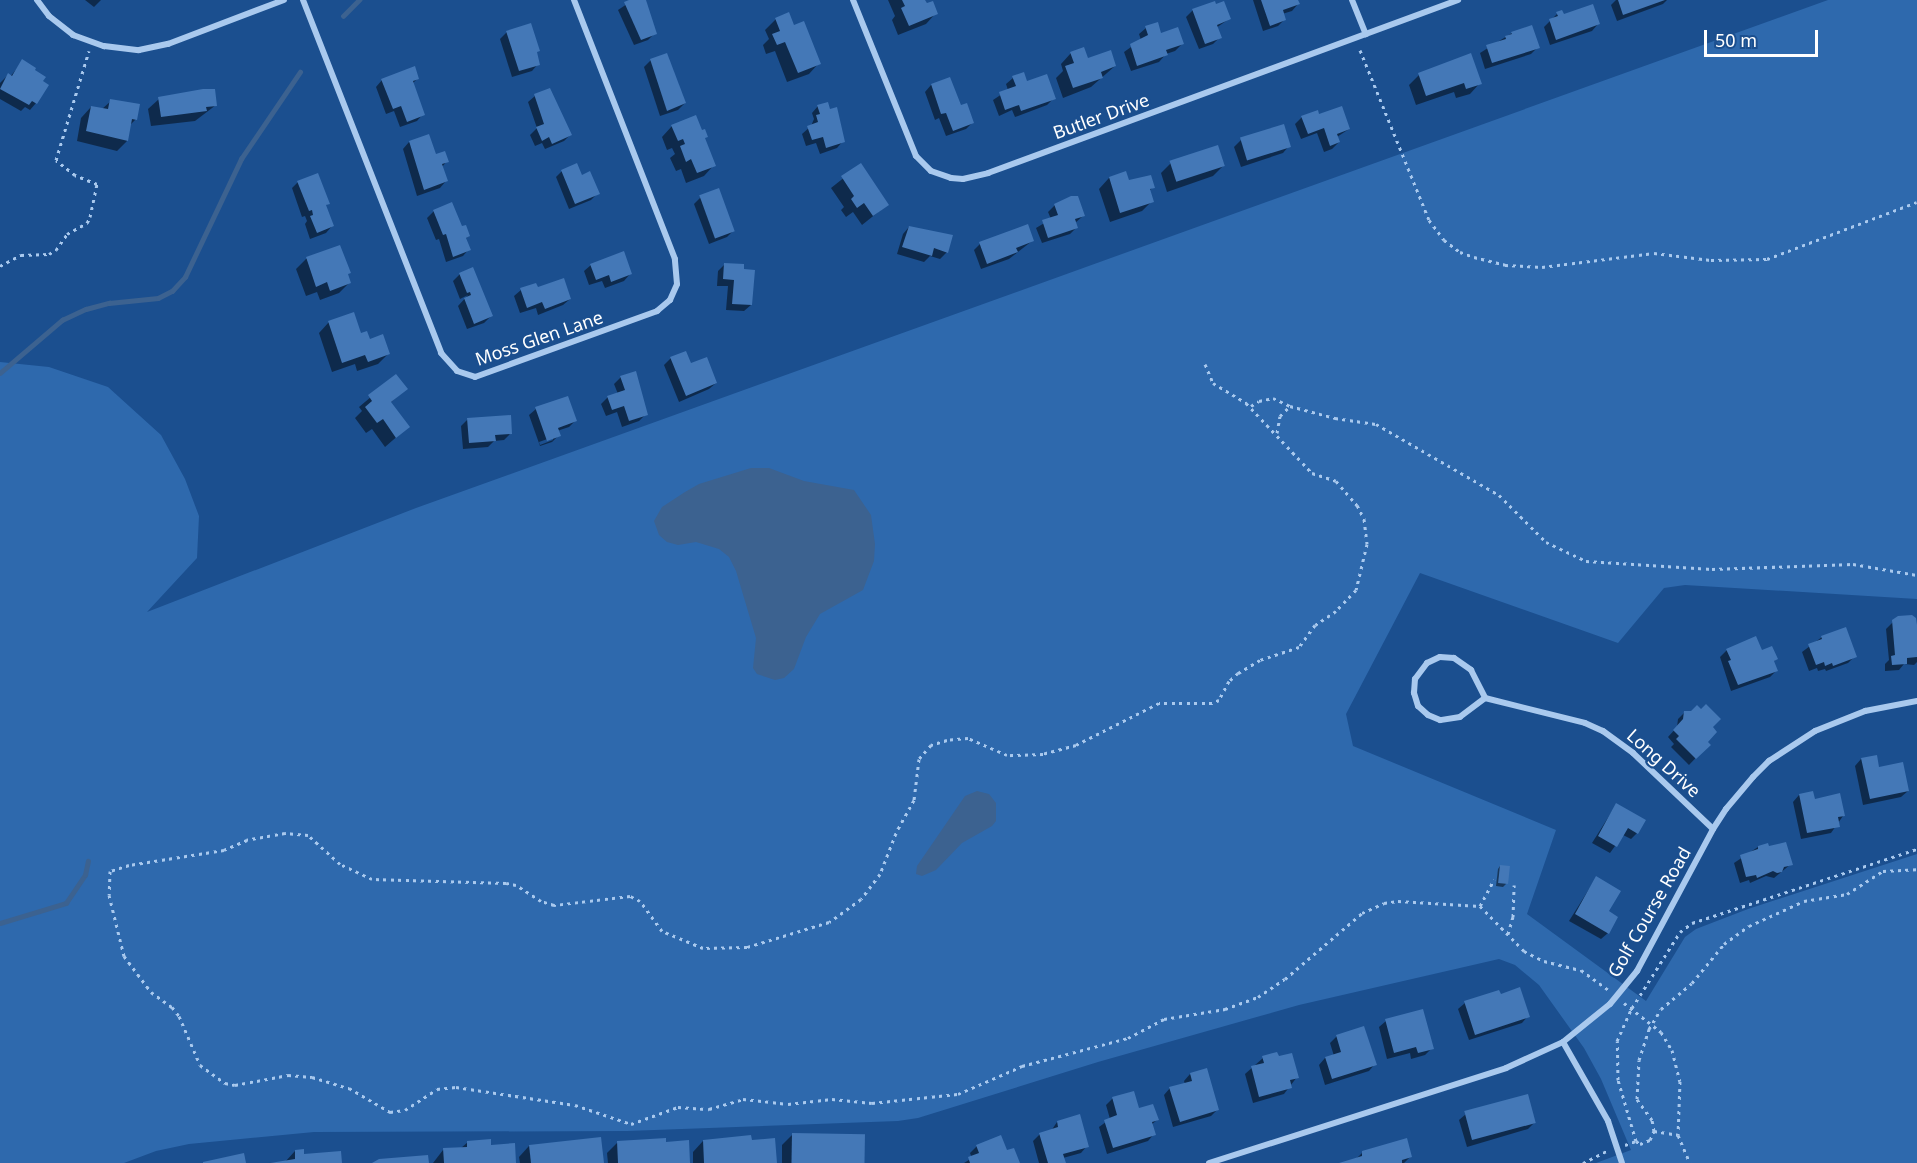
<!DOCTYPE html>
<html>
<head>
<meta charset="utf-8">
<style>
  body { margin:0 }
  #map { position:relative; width:1917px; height:1163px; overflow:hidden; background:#1b4f8f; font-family:"Noto Sans",sans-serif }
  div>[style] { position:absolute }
  .green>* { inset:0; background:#2e69ad }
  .water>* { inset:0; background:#3c6290 }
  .shadow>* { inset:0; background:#0007 }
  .stream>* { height:4.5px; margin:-2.25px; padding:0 2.25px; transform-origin:2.25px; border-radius:2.25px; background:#3c6290 }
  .building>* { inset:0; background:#4478b7; transform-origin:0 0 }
  .path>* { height:3px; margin-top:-1.5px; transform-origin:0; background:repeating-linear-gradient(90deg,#a9c9ee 0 3px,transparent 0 7.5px) }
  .minor>* { height:6px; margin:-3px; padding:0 3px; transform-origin:3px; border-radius:3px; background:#a9c9ee }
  span { translate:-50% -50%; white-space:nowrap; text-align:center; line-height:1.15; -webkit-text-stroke:4.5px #1b4f8f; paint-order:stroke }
  .street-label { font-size:18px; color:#fff }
  .scale { position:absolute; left:1704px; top:30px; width:114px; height:27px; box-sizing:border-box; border:3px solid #fff; border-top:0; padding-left:8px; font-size:18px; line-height:21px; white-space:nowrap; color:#fff; -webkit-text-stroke:4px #1b4f8f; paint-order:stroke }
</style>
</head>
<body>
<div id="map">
  <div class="green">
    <div style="clip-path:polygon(1828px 0,1917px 0,1917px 599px,1685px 585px,1664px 588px,1618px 643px,1420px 573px,1346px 714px,1353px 746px,1556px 830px,1527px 914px,1646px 1001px,1685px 937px,1696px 929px,1748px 909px,1917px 854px,1917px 1163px,1596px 1163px,1631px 1150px,1601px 1079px,1584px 1048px,1539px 985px,1515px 965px,1499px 959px,1299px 1005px,1098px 1062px,918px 1118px,898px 1121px,627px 1131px,314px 1132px,189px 1144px,156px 1151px,124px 1163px,0 1163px,0 362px,49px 367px,108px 387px,161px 435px,185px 479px,199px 516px,197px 558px,147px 612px,416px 508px)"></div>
  </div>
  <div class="water">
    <div style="clip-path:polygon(751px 468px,769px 468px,804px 481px,854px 490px,871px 515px,875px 544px,874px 561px,863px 590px,820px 614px,806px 637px,794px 669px,784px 678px,775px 680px,757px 674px,753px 668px,756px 638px,736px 571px,729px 557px,719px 549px,696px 542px,678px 545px,667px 542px,659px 535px,654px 521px,662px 507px,685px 492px,699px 484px)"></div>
    <div style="clip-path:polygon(977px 791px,989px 794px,996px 803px,996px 821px,992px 826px,962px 843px,936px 870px,922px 876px,916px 874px,917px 866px,965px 796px)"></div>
  </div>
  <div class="shadow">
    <div style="clip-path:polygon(85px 0,101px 0,94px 7px)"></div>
    <div style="clip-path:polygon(633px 0,644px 0,655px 33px,648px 40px,634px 45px,618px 10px)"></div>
    <div style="clip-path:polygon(888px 0,924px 0,936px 13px,926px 24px,898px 35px,892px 20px,895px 16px)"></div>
    <div style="clip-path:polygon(1298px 0,1298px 4px,1292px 11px,1282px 14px,1284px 20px,1278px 26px,1263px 31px,1253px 0)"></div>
    <div style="clip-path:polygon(1616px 0,1667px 0,1663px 4px,1617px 21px,1611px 5px)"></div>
    <div style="clip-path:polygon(1215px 6px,1229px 19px,1216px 28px,1220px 37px,1213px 44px,1199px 49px,1186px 17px,1193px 10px)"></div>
    <div style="clip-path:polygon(1557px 14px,1563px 16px,1598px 24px,1592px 31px,1550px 45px,1544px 27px)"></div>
    <div style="clip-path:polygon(776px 19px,793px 26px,819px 63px,809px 74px,787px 82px,775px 51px,766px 54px,763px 45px,769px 39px,765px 30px)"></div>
    <div style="clip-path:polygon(1146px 28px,1182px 44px,1175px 51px,1166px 54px,1159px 62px,1131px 71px,1124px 52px,1141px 40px,1139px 34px)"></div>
    <div style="clip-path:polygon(507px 32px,535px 53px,538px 64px,532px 71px,512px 77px,500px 39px)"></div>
    <div style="clip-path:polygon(1512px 33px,1538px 47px,1531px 54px,1485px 69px,1480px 53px)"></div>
    <div style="clip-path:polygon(1071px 53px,1087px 60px,1115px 66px,1091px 87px,1063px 98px,1056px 78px,1063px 71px,1061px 64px)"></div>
    <div style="clip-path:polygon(651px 60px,685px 103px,678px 110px,660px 116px,644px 67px)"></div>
    <div style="clip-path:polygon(23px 61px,36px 103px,30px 110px,25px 107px,21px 111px,0 99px,0 83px,8px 75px,10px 77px)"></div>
    <div style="clip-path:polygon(1419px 75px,1480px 83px,1470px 94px,1456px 98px,1454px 92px,1416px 105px,1409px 85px)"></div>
    <div style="clip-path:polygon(418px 78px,412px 84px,423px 114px,417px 121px,400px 127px,394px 111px,386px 114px,376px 87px,382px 80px)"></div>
    <div style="clip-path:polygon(1013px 78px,1026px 83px,1054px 98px,1047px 105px,1015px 117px,1012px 110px,999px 116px,993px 100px,1008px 90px,1006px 84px)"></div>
    <div style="clip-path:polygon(949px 79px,960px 107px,972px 123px,966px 129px,946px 136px,939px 118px,935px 120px,925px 92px,931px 85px)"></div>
    <div style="clip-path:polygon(535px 96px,570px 135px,564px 141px,545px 149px,542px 143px,535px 146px,530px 135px,537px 128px,528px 102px)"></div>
    <div style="clip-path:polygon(159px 99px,216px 105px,195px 121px,151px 126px,148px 109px)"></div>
    <div style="clip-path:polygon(111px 101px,136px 119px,130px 125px,127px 141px,117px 151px,77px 141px,81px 118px,91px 107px,102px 109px)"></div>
    <div style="clip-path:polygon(818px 106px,843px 141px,837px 148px,820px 154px,816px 143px,806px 146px,802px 134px,811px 126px,814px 119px,812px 113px)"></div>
    <div style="clip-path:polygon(1318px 116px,1349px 129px,1337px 137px,1339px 142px,1332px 149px,1324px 152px,1317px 133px,1301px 139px,1295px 124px,1302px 117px)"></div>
    <div style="clip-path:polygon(672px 126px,704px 139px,714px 165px,704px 176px,686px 183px,681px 169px,676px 171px,670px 158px,675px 154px,672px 148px,667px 150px,662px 137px)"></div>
    <div style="clip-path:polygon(1241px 140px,1289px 146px,1283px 153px,1241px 167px,1234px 147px)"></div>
    <div style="clip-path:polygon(409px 142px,447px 161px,442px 167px,446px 181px,440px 188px,417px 196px,403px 149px)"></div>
    <div style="clip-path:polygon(1171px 163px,1223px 166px,1213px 176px,1167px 192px,1161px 173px)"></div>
    <div style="clip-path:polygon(860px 165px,887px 205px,862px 225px,853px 212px,846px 217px,841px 210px,844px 207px,831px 188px)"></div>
    <div style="clip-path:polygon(562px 171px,581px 177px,598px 193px,591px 200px,569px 209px,556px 177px)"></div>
    <div style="clip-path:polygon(1109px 178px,1153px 187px,1149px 191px,1152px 201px,1142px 211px,1110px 222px,1099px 189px)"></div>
    <div style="clip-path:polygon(298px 182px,328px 203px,325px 206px,332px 226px,326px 233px,310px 239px,305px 224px,307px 221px,305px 216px,302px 217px,292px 188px)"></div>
    <div style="clip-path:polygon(701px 197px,733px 231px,727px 237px,709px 244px,694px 204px)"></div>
    <div style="clip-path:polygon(1055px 205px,1083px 216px,1075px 223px,1077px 227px,1070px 234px,1042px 243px,1036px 228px,1051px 219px,1048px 212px)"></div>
    <div style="clip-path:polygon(434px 211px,469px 236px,465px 239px,469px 249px,463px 256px,446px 262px,439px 239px,436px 240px,427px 218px)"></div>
    <div style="clip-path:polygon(909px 227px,947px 252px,940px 259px,930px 256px,924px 262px,897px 254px,903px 234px)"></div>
    <div style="clip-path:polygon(1032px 241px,1009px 259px,981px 269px,974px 250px,980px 244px)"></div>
    <div style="clip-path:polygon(340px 247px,349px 283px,339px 293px,320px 300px,317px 292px,306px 296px,296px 269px,306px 259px)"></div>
    <div style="clip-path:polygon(725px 264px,751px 305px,744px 311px,726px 310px,728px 286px,717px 286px,718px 271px)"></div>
    <div style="clip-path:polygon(591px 265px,630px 274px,624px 281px,605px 288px,602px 281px,589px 285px,584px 271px)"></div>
    <div style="clip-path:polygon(460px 274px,491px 316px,484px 323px,467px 329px,458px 306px,468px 295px,460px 299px,453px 281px)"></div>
    <div style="clip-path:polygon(537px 289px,570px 299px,563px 305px,538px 315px,536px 308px,520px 313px,514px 296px,521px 290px)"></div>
    <div style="clip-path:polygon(329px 322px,360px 335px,388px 354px,378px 364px,357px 371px,355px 364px,332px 372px,319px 333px)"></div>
    <div style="clip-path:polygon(671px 358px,690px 365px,716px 383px,709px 389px,679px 402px,664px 365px)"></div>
    <div style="clip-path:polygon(396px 376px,406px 389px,390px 403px,408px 427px,385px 447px,372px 429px,366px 433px,355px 418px,362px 411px,359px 407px)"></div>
    <div style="clip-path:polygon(621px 377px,646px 414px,639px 421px,622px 427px,617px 412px,606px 416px,601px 404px,608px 397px,618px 394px,614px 384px)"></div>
    <div style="clip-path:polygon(evenodd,536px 409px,576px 420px,569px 427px,557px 431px,559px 435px,552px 442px,540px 446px,529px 415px,536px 409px,553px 437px,553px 440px,540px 445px,539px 442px,553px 437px)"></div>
    <div style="clip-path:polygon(468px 419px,511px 433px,504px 440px,494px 441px,488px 447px,463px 449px,461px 426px)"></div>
    <div style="clip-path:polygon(1893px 622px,1917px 627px,1917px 662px,1914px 665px,1904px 664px,1899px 670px,1885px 671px,1885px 664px,1889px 660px,1886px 629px)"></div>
    <div style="clip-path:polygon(1822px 637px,1855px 656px,1848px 663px,1826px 671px,1825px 669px,1818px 671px,1817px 668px,1809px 671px,1802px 652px)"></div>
    <div style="clip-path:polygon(1727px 650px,1761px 652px,1776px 659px,1773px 662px,1777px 670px,1770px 677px,1731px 691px,1720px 657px)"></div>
    <div style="clip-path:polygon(1684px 713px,1711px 727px,1705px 742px,1708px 745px,1689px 765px,1671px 747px,1674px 744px,1668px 737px,1677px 727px,1678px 719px)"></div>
    <div style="clip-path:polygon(1861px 759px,1878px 769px,1908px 791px,1901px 797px,1863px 805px,1855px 766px)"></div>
    <div style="clip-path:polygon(1812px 793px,1814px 801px,1843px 816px,1831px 833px,1801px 839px,1793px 802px,1799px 795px)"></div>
    <div style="clip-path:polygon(1616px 805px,1637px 833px,1631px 839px,1623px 835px,1610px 853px,1592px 843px)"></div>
    <div style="clip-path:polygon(1758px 847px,1791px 864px,1774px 878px,1766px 876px,1750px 883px,1749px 880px,1740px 883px,1734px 863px)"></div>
    <div style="clip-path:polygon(1500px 866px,1506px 884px,1503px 887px,1496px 886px,1498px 869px)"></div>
    <div style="clip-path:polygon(1596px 878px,1607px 912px,1608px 933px,1601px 939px,1569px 921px)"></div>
    <div style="clip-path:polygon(1500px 996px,1528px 1016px,1522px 1023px,1469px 1040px,1458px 1009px,1465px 1003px)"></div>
    <div style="clip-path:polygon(1386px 1021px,1432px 1048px,1425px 1055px,1411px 1059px,1410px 1053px,1387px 1059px,1379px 1027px)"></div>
    <div style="clip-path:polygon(1337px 1036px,1375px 1064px,1369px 1071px,1325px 1085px,1319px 1065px,1325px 1058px,1334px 1056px,1330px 1043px)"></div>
    <div style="clip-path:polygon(1263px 1058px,1297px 1077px,1284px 1094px,1253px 1103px,1245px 1074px)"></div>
    <div style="clip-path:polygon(1190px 1074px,1217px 1110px,1211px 1116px,1173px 1127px,1164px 1095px,1170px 1088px,1185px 1084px,1184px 1081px)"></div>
    <div style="clip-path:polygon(1132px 1092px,1138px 1110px,1157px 1120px,1151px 1125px,1154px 1134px,1148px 1141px,1107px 1154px,1099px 1127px,1110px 1119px,1106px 1105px,1112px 1099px)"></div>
    <div style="clip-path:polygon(1466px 1114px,1535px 1122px,1528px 1129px,1467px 1147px,1459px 1120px)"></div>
    <div style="clip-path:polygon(1057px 1122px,1087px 1146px,1081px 1153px,1063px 1158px,1064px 1163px,1039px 1163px,1033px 1141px,1040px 1134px,1051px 1131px)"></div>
    <div style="clip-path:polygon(793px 1134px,862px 1163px,782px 1163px,782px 1145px)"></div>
    <div style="clip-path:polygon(703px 1141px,750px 1141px,775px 1163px,693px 1163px,693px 1152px)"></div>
    <div style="clip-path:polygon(468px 1142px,489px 1147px,515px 1163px,433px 1163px,443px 1150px,461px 1148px)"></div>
    <div style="clip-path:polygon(617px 1143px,665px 1143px,689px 1163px,608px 1163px,607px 1153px)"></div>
    <div style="clip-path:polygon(529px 1146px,602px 1163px,520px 1163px,519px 1157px)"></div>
    <div style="clip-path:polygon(977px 1146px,1006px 1152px,1018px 1163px,964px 1163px,972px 1158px,970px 1153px)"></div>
    <div style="clip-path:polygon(295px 1151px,303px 1156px,340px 1163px,269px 1163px,285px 1162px)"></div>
    <div style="clip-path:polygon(1363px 1152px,1410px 1157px,1404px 1163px,1343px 1163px,1356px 1159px)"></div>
  </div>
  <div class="stream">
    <div style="left:343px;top:16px;width:23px;rotate:-45deg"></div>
    <div style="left:0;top:373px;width:82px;rotate:-40.5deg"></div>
    <div style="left:62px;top:320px;width:26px;rotate:-25deg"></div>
    <div style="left:86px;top:309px;width:24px;rotate:-15deg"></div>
    <div style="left:109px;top:303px;width:49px;rotate:-5.8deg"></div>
    <div style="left:158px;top:298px;width:16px;rotate:-27deg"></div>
    <div style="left:172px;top:291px;width:19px;rotate:-47deg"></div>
    <div style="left:185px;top:277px;width:131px;rotate:-64.6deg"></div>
    <div style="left:241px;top:159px;width:105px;rotate:-55.9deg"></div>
    <div style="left:0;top:923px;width:69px;rotate:-16.9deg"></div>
    <div style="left:66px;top:903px;width:34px;rotate:-56deg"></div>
    <div style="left:85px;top:875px;width:14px;rotate:-78deg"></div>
  </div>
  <div class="building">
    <div style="clip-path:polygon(629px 0,646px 0,657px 34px,641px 40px,624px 2px)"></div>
    <div style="clip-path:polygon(902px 0,925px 0,927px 3px,933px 1px,938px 14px,909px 26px,901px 8px,905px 6px)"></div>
    <div style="clip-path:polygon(1261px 0,1298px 0,1300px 4px,1283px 10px,1286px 20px,1270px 26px)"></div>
    <div style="clip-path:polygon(1618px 0,1665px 0,1623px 15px)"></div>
    <div style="clip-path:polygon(1215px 1px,1216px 4px,1224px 1px,1231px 19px,1217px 25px,1222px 38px,1205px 44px,1192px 9px)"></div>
    <div style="clip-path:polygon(1593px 4px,1600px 24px,1556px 40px,1549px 19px,1558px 16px,1556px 12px,1562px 10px,1564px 14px)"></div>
    <div style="clip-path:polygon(789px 12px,794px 25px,804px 21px,821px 64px,798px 73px,785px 42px,777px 45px,772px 34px,780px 31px,775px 18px)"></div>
    <div style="clip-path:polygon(1158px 22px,1161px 33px,1178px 27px,1184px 44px,1166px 50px,1168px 55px,1137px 66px,1130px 44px,1148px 35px,1145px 26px)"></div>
    <div style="clip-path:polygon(531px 23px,540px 51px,537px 52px,540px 65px,519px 71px,506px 31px)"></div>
    <div style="clip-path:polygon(1532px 25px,1540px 48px,1492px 63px,1486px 45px,1506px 39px,1505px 36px,1512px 34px,1511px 32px)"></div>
    <div style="clip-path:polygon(1084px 47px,1088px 58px,1111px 50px,1116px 66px,1101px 72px,1103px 78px,1073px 88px,1065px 66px,1074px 63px,1070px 52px)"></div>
    <div style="clip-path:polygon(667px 53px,686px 103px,667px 111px,650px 59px)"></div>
    <div style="clip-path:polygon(1471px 53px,1482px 84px,1466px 89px,1464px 83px,1426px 96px,1418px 73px)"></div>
    <div style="clip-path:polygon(22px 59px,36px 68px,35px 70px,46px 77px,43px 81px,49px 85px,37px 104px,32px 101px,29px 105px,0 89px,8px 73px,12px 76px)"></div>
    <div style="clip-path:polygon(415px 66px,419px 79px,413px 81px,425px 115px,407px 122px,401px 106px,393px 109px,381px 79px)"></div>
    <div style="clip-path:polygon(1024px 72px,1027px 81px,1047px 74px,1056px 99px,1021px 111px,1019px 105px,1005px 110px,999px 92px,1016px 86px,1012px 76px)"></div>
    <div style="clip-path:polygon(950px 77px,961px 105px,967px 103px,974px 123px,953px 131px,946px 113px,941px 114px,931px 84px)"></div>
    <div style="clip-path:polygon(550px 88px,572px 135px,552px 144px,549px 137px,542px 141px,536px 127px,544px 124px,534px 94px)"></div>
    <div style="clip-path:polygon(203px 89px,215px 89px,217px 106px,206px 107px,207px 111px,161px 117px,158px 97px)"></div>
    <div style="clip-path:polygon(110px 99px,140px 104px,137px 120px,132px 119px,128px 141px,86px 131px,91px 106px,108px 109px)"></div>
    <div style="clip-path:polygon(828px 102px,830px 109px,837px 107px,845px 142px,826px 148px,823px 137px,812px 140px,807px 126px,818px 122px,816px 115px,820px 114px,817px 105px)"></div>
    <div style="clip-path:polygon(1342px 106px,1350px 129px,1337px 134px,1340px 142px,1330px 146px,1324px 128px,1308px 134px,1301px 116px,1318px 110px,1319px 114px)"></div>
    <div style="clip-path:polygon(696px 115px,702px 130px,705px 129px,708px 137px,705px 138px,716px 166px,697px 173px,691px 159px,686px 162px,680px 146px,685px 144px,683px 139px,678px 141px,671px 125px)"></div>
    <div style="left:1284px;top:124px;width:24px;height:46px;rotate:73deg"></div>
    <div style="clip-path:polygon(429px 134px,436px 154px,445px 151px,449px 162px,442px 164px,448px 181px,424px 190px,409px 141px)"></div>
    <div style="left:1218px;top:145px;width:22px;height:51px;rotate:72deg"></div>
    <div style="clip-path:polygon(577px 163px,582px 175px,590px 171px,600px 194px,575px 204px,561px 170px)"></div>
    <div style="clip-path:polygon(861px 163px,889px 205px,873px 216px,864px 203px,857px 208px,851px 199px,854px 196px,841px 176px)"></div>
    <div style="clip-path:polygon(1126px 171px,1129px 180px,1151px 175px,1155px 188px,1150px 189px,1154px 202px,1120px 213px,1109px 177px)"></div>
    <div style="clip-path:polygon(318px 173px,330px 204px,326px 205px,334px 226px,317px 233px,310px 216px,313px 215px,312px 210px,309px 211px,297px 181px)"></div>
    <div style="left:719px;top:188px;width:46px;height:21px;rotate:70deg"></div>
    <div style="clip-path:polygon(1071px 196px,1078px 196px,1085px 216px,1075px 219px,1078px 228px,1048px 238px,1042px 220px,1058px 215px,1054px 204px)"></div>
    <div style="clip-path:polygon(452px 202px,462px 226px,466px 225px,470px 236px,466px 238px,471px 250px,453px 257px,446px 234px,443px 235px,433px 210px)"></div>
    <div style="clip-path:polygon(1028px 224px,1034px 241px,1016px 248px,1018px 252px,987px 264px,979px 242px)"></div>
    <div style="clip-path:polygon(909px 226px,953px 235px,948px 253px,934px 248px,932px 256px,902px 247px)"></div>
    <div style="clip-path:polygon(340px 245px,351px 273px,348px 274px,351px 283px,330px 291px,327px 282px,316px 287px,306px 257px)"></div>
    <div style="clip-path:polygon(624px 251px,632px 274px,611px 282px,609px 275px,596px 280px,590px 264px)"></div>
    <div style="clip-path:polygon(724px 263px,744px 264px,744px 269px,755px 270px,752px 305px,732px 304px,734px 280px,723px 279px)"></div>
    <div style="clip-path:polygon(473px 267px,493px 316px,474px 324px,464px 298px,471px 295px,470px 292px,467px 293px,459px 273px)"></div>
    <div style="clip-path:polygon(564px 278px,571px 299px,545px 309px,542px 302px,527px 308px,520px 288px,536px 283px,538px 287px)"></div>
    <div style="clip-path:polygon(354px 312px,361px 333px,367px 331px,370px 339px,383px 334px,390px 354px,368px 362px,365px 355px,342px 363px,328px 321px)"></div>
    <div style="clip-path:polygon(686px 351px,691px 363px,707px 357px,717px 383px,686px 396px,670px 357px)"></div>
    <div style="clip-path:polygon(636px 371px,648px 415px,629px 421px,624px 406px,612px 410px,607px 396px,625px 390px,620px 376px)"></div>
    <div style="clip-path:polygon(396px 374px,408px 389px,391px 402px,410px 427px,396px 438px,383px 419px,377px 423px,365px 407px,372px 401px,368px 395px)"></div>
    <div style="clip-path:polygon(568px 396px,577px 421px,558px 428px,561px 436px,547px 441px,535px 407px)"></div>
    <div style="clip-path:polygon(511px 415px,512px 434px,495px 435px,496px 441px,469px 443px,467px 418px)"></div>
    <div style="clip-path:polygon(1912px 615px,1916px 618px,1917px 625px,1917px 657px,1907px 658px,1907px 664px,1892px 665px,1891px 656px,1895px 655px,1892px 620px,1898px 616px)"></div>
    <div style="clip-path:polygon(1846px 627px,1857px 657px,1833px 666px,1832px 663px,1825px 666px,1824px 662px,1816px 665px,1808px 644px,1822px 639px,1821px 636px)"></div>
    <div style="clip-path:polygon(1756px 636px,1762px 650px,1772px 646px,1778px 659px,1774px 661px,1778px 671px,1738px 685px,1728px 661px,1731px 660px,1726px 649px)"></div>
    <div style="clip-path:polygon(1706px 704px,1721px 719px,1713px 727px,1717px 732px,1708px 742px,1711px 745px,1696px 759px,1676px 739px,1679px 736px,1673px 730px,1683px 719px,1684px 711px,1691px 711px,1697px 705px,1701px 709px)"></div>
    <div style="clip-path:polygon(1877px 755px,1879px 767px,1903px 762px,1909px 791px,1870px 799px,1861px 758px)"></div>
    <div style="clip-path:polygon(1813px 791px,1815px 799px,1840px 793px,1845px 816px,1838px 817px,1840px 827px,1807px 833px,1799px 794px)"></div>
    <div style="clip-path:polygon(1616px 803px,1646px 820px,1638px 834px,1628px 828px,1617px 847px,1598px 836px)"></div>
    <div style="clip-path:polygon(1786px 842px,1793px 865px,1784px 867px,1782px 872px,1777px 873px,1773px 871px,1757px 878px,1756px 875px,1746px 877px,1740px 855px,1758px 849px,1758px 846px,1768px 843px,1769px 846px)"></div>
    <div style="left:1500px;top:865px;width:10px;height:18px;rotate:6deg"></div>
    <div style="clip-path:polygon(1596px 876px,1621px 891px,1609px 911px,1618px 917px,1609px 934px,1575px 914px)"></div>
    <div style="clip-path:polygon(1520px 987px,1530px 1017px,1475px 1035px,1464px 1001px,1499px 990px,1501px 994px)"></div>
    <div style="clip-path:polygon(1423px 1009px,1434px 1049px,1418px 1053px,1416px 1047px,1394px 1053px,1385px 1019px)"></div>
    <div style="clip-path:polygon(1364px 1026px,1377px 1065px,1332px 1079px,1325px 1057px,1341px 1052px,1336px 1035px)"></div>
    <div style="clip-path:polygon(1277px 1052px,1279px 1056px,1292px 1053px,1299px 1078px,1290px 1080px,1292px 1088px,1259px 1097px,1251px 1066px,1264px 1063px,1262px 1056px)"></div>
    <div style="clip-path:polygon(1207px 1068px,1219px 1110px,1180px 1122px,1169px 1087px,1192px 1081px,1190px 1073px)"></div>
    <div style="clip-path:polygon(1134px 1091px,1139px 1108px,1153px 1104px,1159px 1120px,1152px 1122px,1156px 1135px,1113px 1148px,1104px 1120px,1117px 1115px,1112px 1097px)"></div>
    <div style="left:1528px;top:1094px;width:30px;height:66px;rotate:75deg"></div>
    <div style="clip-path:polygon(1080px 1114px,1089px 1147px,1063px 1154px,1066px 1163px,1048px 1163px,1039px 1133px,1058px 1127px,1057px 1121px)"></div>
    <div style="left:792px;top:1133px;width:73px;height:30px;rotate:1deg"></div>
    <div style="clip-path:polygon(751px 1135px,752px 1140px,775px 1138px,777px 1163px,704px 1163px,703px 1140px)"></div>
    <div style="clip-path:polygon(1001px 1135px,1007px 1150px,1014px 1148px,1020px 1163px,970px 1163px,968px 1157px,979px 1153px,976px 1145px)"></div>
    <div style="clip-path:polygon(601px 1137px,604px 1163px,531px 1163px,529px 1145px)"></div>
    <div style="clip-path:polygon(666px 1138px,666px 1142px,689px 1140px,690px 1163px,618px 1163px,617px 1141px)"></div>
    <div style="clip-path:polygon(1407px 1138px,1412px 1157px,1402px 1160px,1402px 1163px,1339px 1163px,1362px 1156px,1362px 1151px)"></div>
    <div style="clip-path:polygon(491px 1139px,491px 1145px,515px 1143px,516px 1163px,444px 1163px,443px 1148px,467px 1147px,467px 1141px)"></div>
    <div style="clip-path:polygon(304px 1149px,304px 1154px,341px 1151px,342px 1163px,270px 1163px,295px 1159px,295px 1150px)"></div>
    <div style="clip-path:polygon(244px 1153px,246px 1163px,203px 1163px,203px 1162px)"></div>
    <div style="clip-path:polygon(428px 1155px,429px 1163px,372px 1163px,379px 1159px)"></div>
  </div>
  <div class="path">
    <div style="left:1360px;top:50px;width:183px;rotate:67.9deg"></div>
    <div style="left:1429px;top:220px;width:25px;rotate:53deg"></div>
    <div style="left:1444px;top:240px;width:20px;rotate:37deg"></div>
    <div style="left:1460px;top:252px;width:15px;rotate:20deg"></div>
    <div style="left:1474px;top:257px;width:32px;rotate:14deg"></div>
    <div style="left:1505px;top:265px;width:37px;rotate:3deg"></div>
    <div style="left:1542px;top:267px;width:113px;rotate:-7.1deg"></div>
    <div style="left:1654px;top:253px;width:57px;rotate:7deg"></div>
    <div style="left:1711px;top:260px;width:56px;rotate:-1deg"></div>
    <div style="left:1767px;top:259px;width:160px;rotate:-20.8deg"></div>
    <div style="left:0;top:266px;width:24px;rotate:-28deg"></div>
    <div style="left:21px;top:255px;width:28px;rotate:-2deg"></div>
    <div style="left:49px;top:254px;width:8px;rotate:-30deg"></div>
    <div style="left:56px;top:250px;width:19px;rotate:-55deg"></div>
    <div style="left:67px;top:234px;width:23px;rotate:-29deg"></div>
    <div style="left:87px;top:223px;width:7px;rotate:-63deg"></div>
    <div style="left:90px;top:217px;width:34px;rotate:-78deg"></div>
    <div style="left:97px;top:184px;width:24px;rotate:-158deg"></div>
    <div style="left:75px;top:175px;width:24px;rotate:-142deg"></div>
    <div style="left:56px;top:160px;width:114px;rotate:-73.2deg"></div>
    <div style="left:1205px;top:364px;width:21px;rotate:67deg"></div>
    <div style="left:1213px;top:383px;width:39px;rotate:31deg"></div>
    <div style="left:1246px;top:403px;width:96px;rotate:46.7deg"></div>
    <div style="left:1312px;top:473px;width:25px;rotate:18deg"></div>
    <div style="left:1336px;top:481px;width:32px;rotate:49deg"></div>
    <div style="left:1357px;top:505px;width:16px;rotate:63deg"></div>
    <div style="left:1364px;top:519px;width:25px;rotate:83deg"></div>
    <div style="left:1367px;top:544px;width:47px;rotate:103.4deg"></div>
    <div style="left:1356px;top:590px;width:29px;rotate:134deg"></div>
    <div style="left:1336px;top:611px;width:25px;rotate:146deg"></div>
    <div style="left:1315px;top:625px;width:27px;rotate:126deg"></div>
    <div style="left:1299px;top:647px;width:41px;rotate:161.6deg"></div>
    <div style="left:1260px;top:660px;width:26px;rotate:149deg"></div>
    <div style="left:1238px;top:673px;width:12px;rotate:138deg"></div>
    <div style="left:1229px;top:681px;width:21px;rotate:118deg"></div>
    <div style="left:1219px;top:700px;width:8px;rotate:157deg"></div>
    <div style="left:1212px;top:703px;width:53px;rotate:180deg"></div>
    <div style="left:1159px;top:703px;width:93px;rotate:153.2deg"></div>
    <div style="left:1076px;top:745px;width:34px;rotate:165deg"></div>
    <div style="left:1043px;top:754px;width:36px;rotate:178deg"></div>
    <div style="left:1007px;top:755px;width:43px;rotate:-156.4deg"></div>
    <div style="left:968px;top:738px;width:21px;rotate:175deg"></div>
    <div style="left:947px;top:740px;width:17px;rotate:163deg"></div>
    <div style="left:931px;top:745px;width:18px;rotate:131deg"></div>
    <div style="left:919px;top:759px;width:41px;rotate:97deg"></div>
    <div style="left:914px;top:800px;width:38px;rotate:119deg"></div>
    <div style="left:896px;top:833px;width:44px;rotate:111.3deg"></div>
    <div style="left:880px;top:874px;width:31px;rotate:127deg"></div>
    <div style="left:861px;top:899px;width:39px;rotate:144deg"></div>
    <div style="left:829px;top:922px;width:86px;rotate:163deg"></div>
    <div style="left:747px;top:947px;width:44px;rotate:178.7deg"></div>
    <div style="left:703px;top:948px;width:44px;rotate:-157.5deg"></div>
    <div style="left:662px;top:931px;width:37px;rotate:-126deg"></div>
    <div style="left:640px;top:901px;width:11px;rotate:-153deg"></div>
    <div style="left:630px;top:896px;width:77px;rotate:173.2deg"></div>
    <div style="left:554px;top:905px;width:14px;rotate:-163deg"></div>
    <div style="left:541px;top:901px;width:30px;rotate:-147deg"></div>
    <div style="left:516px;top:885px;width:10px;rotate:-169deg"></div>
    <div style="left:506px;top:883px;width:134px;rotate:-178.3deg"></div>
    <div style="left:372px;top:879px;width:35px;rotate:-155deg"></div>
    <div style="left:340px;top:864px;width:43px;rotate:-137.8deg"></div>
    <div style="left:308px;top:835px;width:23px;rotate:-175deg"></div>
    <div style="left:285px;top:833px;width:39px;rotate:170deg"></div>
    <div style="left:247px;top:840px;width:25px;rotate:157deg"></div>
    <div style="left:224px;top:850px;width:96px;rotate:171deg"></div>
    <div style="left:129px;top:865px;width:20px;rotate:162deg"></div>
    <div style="left:110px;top:871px;width:24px;rotate:92deg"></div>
    <div style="left:109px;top:895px;width:63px;rotate:76.2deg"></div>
    <div style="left:124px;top:956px;width:45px;rotate:53.1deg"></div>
    <div style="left:151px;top:992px;width:26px;rotate:36deg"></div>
    <div style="left:172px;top:1007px;width:11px;rotate:52deg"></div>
    <div style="left:179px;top:1016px;width:53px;rotate:66.8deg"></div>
    <div style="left:200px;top:1065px;width:31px;rotate:36deg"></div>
    <div style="left:225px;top:1083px;width:10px;rotate:11deg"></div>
    <div style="left:235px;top:1085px;width:54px;rotate:-10.7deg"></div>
    <div style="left:288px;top:1075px;width:24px;rotate:5deg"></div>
    <div style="left:312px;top:1077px;width:39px;rotate:17deg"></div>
    <div style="left:349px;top:1088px;width:48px;rotate:30.3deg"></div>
    <div style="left:390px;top:1112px;width:15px;rotate:-8deg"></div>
    <div style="left:405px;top:1110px;width:38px;rotate:-33deg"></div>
    <div style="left:437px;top:1089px;width:19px;rotate:-6deg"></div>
    <div style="left:456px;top:1087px;width:120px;rotate:8.6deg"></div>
    <div style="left:575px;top:1105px;width:59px;rotate:18.7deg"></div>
    <div style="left:631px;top:1124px;width:50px;rotate:-19.9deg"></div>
    <div style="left:678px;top:1107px;width:31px;rotate:4deg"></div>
    <div style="left:709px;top:1109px;width:35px;rotate:-16deg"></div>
    <div style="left:743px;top:1099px;width:45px;rotate:6.3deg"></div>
    <div style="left:788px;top:1104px;width:44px;rotate:-6.5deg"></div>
    <div style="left:832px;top:1099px;width:40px;rotate:5.7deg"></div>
    <div style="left:872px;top:1103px;width:86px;rotate:-6deg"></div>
    <div style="left:958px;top:1094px;width:70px;rotate:-23.6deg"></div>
    <div style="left:1022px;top:1066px;width:110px;rotate:-14.8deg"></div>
    <div style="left:1128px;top:1038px;width:41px;rotate:-27.8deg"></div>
    <div style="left:1164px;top:1019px;width:62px;rotate:-9.3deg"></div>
    <div style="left:1225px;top:1009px;width:35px;rotate:-20deg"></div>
    <div style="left:1258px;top:997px;width:32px;rotate:-34deg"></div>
    <div style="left:1285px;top:979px;width:101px;rotate:-40.6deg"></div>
    <div style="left:1362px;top:913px;width:24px;rotate:-24deg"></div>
    <div style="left:1384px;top:903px;width:14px;rotate:-8deg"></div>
    <div style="left:1398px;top:901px;width:82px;rotate:3.5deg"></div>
    <div style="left:1480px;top:906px;width:63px;rotate:45.6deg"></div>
    <div style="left:1524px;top:951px;width:22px;rotate:27deg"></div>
    <div style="left:1544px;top:961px;width:38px;rotate:14deg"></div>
    <div style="left:1581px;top:970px;width:36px;rotate:36deg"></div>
    <div style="left:1251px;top:406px;width:9px;rotate:-32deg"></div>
    <div style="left:1259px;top:401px;width:14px;rotate:-12deg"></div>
    <div style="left:1273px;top:398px;width:19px;rotate:25deg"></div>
    <div style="left:1277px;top:433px;width:17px;rotate:-80deg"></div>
    <div style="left:1280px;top:416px;width:14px;rotate:-45deg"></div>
    <div style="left:1290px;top:406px;width:47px;rotate:14.9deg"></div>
    <div style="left:1335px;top:418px;width:41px;rotate:8.3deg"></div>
    <div style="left:1376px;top:424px;width:142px;rotate:30deg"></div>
    <div style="left:1499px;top:495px;width:66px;rotate:45deg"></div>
    <div style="left:1546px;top:542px;width:44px;rotate:25.4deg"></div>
    <div style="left:1586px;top:561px;width:126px;rotate:3.6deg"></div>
    <div style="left:1712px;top:569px;width:141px;rotate:-2deg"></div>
    <div style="left:1853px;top:564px;width:65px;rotate:9.8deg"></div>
    <div style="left:1480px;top:906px;width:30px;rotate:-62deg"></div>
    <div style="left:1508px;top:934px;width:18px;rotate:-74deg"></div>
    <div style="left:1513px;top:917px;width:32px;rotate:-88deg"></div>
    <div style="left:1624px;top:1003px;width:47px;rotate:38.1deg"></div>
    <div style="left:1661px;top:1032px;width:21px;rotate:59deg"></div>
    <div style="left:1672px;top:1050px;width:32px;rotate:76deg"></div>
    <div style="left:1680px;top:1081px;width:54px;rotate:92.1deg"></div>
    <div style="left:1678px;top:1135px;width:30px;rotate:67deg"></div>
    <div style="left:1654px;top:1131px;width:24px;rotate:9deg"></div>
    <div style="left:1636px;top:1141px;width:5px;rotate:37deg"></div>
    <div style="left:1640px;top:1144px;width:11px;rotate:-22deg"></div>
    <div style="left:1650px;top:1140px;width:10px;rotate:-66deg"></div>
    <div style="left:1654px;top:1131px;width:11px;rotate:-100deg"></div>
    <div style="left:1652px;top:1120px;width:26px;rotate:-126deg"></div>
    <div style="left:1637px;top:1099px;width:39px;rotate:-87deg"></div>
    <div style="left:1639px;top:1060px;width:33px;rotate:-72deg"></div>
    <div style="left:1649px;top:1029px;width:23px;rotate:-59deg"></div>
    <div style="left:1661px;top:1009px;width:40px;rotate:-40deg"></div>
    <div style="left:1692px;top:983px;width:50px;rotate:-50.6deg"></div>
    <div style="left:1724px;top:944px;width:31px;rotate:-36deg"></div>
    <div style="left:1749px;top:926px;width:60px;rotate:-24.4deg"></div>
    <div style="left:1804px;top:901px;width:44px;rotate:-9.2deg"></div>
    <div style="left:1847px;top:894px;width:43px;rotate:-32.6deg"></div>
    <div style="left:1883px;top:871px;width:34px;rotate:-3deg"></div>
    <div style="left:1625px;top:1145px;width:12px;rotate:-20deg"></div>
    <div style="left:1636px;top:1141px;width:64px;rotate:-106.4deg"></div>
    <div style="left:1618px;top:1080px;width:39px;rotate:-91deg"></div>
    <div style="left:1617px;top:1041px;width:36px;rotate:-66deg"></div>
    <div style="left:1632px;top:1008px;width:90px;rotate:-57.7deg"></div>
    <div style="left:1680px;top:932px;width:15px;rotate:-37deg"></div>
    <div style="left:1692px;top:923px;width:237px;rotate:-18.2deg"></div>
    <div style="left:1583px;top:1163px;width:27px;rotate:-27deg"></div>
  </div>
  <div class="minor">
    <div style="left:37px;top:0;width:20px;rotate:53deg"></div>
    <div style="left:49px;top:16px;width:31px;rotate:38deg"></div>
    <div style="left:73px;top:35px;width:33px;rotate:20deg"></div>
    <div style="left:104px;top:46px;width:35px;rotate:7deg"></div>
    <div style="left:139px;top:50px;width:30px;rotate:-12deg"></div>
    <div style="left:168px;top:44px;width:124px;rotate:-20.8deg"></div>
    <div style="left:303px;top:0;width:379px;rotate:68.6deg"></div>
    <div style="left:441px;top:353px;width:24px;rotate:48deg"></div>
    <div style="left:457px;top:371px;width:19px;rotate:18deg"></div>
    <div style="left:475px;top:377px;width:194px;rotate:-19.9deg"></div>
    <div style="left:657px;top:311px;width:17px;rotate:-40deg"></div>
    <div style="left:670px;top:300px;width:17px;rotate:-66deg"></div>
    <div style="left:677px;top:284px;width:25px;rotate:-95deg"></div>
    <div style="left:675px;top:259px;width:278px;rotate:-111.3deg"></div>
    <div style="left:853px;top:0;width:168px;rotate:68deg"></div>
    <div style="left:916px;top:156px;width:21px;rotate:45deg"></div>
    <div style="left:931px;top:171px;width:21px;rotate:19deg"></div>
    <div style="left:951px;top:178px;width:12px;rotate:5deg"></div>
    <div style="left:963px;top:179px;width:26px;rotate:-13deg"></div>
    <div style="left:988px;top:173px;width:501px;rotate:-20.21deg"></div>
    <div style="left:1352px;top:0;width:37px;rotate:68deg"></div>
    <div style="left:1485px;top:698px;width:31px;rotate:143deg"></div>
    <div style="left:1460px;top:717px;width:20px;rotate:171deg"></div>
    <div style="left:1440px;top:720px;width:13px;rotate:-157deg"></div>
    <div style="left:1428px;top:715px;width:13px;rotate:-138deg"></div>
    <div style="left:1418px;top:706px;width:14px;rotate:-107deg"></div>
    <div style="left:1414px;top:693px;width:14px;rotate:-86deg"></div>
    <div style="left:1415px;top:679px;width:20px;rotate:-53deg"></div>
    <div style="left:1427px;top:663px;width:14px;rotate:-25deg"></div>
    <div style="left:1440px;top:657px;width:14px;rotate:4deg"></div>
    <div style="left:1454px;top:658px;width:21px;rotate:35deg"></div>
    <div style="left:1471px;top:670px;width:31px;rotate:63deg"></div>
    <div style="left:1485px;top:698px;width:103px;rotate:14deg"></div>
    <div style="left:1585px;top:723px;width:20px;rotate:24deg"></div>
    <div style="left:1603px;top:731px;width:37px;rotate:36deg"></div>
    <div style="left:1633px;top:753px;width:110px;rotate:43.5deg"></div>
    <div style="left:1563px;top:1042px;width:91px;rotate:60.3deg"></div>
    <div style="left:1608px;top:1121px;width:44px;rotate:71.6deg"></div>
    <div style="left:1209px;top:1163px;width:312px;rotate:-17.7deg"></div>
    <div style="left:1506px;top:1068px;width:63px;rotate:-24.5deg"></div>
    <div style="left:1563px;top:1042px;width:60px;rotate:-39deg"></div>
    <div style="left:1610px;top:1004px;width:43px;rotate:-50.7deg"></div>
    <div style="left:1637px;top:971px;width:161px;rotate:-61.8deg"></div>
    <div style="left:1713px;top:829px;width:24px;rotate:-57deg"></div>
    <div style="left:1726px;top:809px;width:42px;rotate:-49.8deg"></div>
    <div style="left:1753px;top:777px;width:23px;rotate:-45deg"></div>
    <div style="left:1769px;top:761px;width:55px;rotate:-33.1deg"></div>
    <div style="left:1815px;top:731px;width:54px;rotate:-21.8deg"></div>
    <div style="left:1865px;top:711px;width:53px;rotate:-10.9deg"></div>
  </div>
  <div class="street-label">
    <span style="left:1101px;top:116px;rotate:-20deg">Butler Drive</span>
    <span style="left:539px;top:338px;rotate:-19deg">Moss Glen Lane</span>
    <span style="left:1664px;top:763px;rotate:42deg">Long Drive</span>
    <span style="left:1649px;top:912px;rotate:-60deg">Golf Course Road</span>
  </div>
  <div class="scale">50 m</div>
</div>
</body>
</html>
